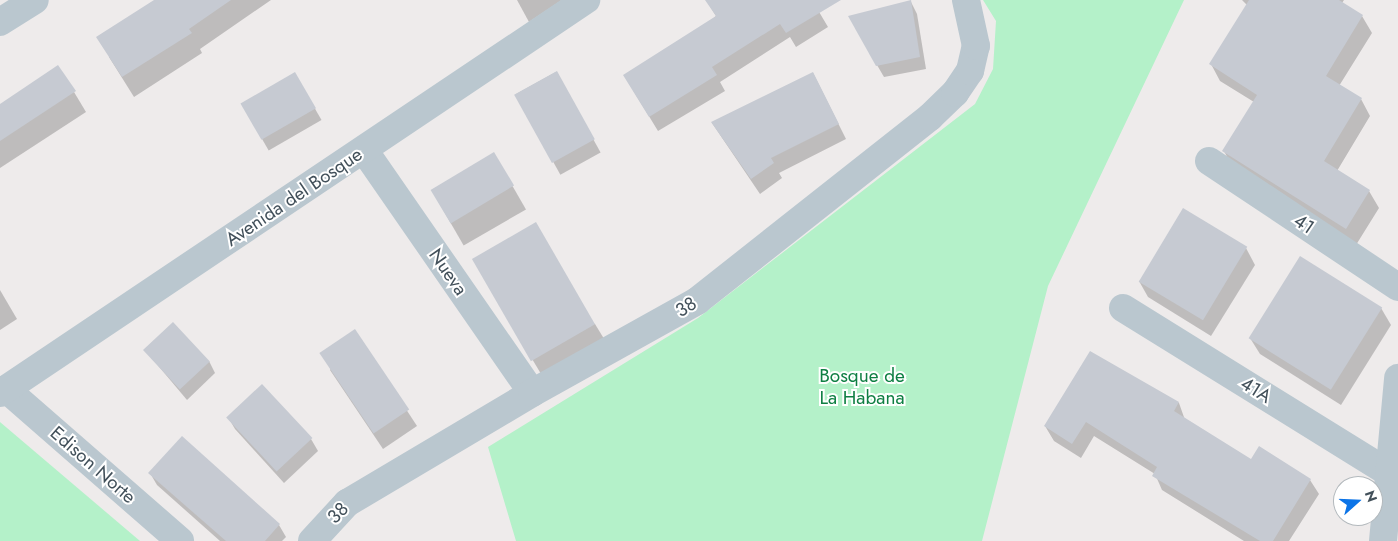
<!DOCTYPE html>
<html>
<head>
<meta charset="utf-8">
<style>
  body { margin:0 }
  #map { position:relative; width:1398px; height:541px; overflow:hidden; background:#eeebeb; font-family:Jost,sans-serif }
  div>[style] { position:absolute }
  .green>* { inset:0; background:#b4f1c9 }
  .shadow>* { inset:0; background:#0003; transform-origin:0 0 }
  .building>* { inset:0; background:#c6cad2; transform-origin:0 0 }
  .minor>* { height:28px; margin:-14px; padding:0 14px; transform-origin:14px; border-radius:14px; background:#bac7cf }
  span { translate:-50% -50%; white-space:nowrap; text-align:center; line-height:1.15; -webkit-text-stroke:4px #fff; paint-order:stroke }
  .street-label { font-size:19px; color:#42505a }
  .park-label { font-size:19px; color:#0f7f43 }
  .north { position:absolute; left:1333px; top:476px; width:50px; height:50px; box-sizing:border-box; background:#fff; border:1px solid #b3b9bd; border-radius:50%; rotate:70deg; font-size:14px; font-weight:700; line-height:20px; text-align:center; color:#42505a }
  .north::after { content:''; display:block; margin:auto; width:18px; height:22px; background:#0c74e7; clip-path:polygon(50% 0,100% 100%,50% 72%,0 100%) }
</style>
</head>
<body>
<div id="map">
  <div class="green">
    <div style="clip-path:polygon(983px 0,1184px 0,1048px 286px,982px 541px,516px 541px,488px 447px,698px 318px,975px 104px,993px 69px,996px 21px)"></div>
    <div style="clip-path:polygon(0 422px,140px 541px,0 541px)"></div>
  </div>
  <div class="shadow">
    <div style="clip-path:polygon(156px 0,271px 0,200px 49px,202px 53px,134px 97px,109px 57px)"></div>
    <div style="clip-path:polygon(517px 0,562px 0,529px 22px)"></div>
    <div style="clip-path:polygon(706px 0,812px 0,828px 27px,796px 47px,790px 37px,720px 82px,725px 91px,658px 131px,633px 90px,716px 16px)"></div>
    <div style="clip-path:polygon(1242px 0,1344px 0,1342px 3px,1362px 16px,1372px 33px,1339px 86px,1361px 99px,1370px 116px,1337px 171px,1369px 191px,1379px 208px,1356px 245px,1233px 168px,1224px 151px,1254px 102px,1220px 81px,1211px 64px,1247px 5px)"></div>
    <div style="clip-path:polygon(911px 2px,917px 14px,926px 69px,884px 77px,877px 65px)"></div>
    <div style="left:556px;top:72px;width:92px;height:46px;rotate:61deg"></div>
    <div style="clip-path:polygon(813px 73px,846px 139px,779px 173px,782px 178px,760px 194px,712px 123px)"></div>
    <div style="left:295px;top:74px;width:53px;height:61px;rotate:60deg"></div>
    <div style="clip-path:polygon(74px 92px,86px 112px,0 168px,0 105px)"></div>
    <div style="left:494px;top:154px;width:64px;height:72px;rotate:60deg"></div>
    <div style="clip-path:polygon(1246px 248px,1255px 265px,1211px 336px,1148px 297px,1139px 281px)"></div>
    <div style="clip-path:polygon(485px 280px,595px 324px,609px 347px,547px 384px)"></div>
    <div style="clip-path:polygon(0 290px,17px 319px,0 330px)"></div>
    <div style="clip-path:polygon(1381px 308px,1391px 325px,1341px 405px,1260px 354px,1250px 338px)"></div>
    <div style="clip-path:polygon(355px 331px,417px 426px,383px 449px,330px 370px)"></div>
    <div style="clip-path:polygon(145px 350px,209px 361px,215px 373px,187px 400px)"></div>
    <div style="clip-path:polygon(1090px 353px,1179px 403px,1185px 420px,1251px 461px,1310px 480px,1319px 494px,1289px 541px,1244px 541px,1162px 490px,1155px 474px,1094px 436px,1081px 458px,1054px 441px,1045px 426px)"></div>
    <div style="clip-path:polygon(262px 385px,311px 439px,318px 451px,284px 483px,235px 429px,228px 417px)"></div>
    <div style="clip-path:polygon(150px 473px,279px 525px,286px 537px,282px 541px,220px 541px,157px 485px)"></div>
  </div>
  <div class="building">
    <div style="clip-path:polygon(154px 0,231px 0,189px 29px,192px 33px,122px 77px,96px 37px)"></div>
    <div style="clip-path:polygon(705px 0,841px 0,786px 33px,780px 24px,712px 67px,717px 75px,649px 117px,623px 75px,716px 16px)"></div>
    <div style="clip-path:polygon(911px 0,920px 57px,876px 66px,848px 16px)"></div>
    <div style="clip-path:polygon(1249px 0,1339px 0,1363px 15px,1326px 76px,1362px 98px,1324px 161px,1370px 190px,1346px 229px,1222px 151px,1257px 95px,1209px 64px)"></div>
    <div style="clip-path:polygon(58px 65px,76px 91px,0 141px,0 104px)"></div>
    <div style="left:557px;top:71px;width:78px;height:49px;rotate:61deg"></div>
    <div style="left:295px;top:72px;width:42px;height:63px;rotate:60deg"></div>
    <div style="clip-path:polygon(813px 72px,839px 124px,771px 158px,774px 163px,751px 179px,711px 122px)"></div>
    <div style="left:494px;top:152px;width:39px;height:74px;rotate:59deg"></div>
    <div style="left:1183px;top:208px;width:75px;height:86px;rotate:31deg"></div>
    <div style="left:536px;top:222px;width:118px;height:74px;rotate:60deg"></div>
    <div style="left:1300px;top:256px;width:97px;height:97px;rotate:32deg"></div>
    <div style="left:173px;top:322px;width:54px;height:41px;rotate:47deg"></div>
    <div style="left:355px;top:329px;width:97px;height:43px;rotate:56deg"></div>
    <div style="clip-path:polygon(1090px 351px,1179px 402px,1174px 411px,1251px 459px,1259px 446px,1311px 479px,1273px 541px,1260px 541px,1152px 476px,1157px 467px,1086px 422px,1072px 444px,1044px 426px)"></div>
    <div style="left:262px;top:384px;width:74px;height:49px;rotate:47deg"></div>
    <div style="clip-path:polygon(182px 436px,280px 524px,265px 541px,226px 541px,148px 473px)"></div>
  </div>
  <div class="minor">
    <div style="left:0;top:22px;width:41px;rotate:-32.2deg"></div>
    <div style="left:364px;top:150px;width:295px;rotate:55.3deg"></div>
    <div style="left:1209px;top:161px;width:227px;rotate:33.7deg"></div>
    <div style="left:1123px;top:308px;width:312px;rotate:31.8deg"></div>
    <div style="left:6px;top:389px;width:231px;rotate:41.1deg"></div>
    <div style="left:0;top:393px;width:706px;rotate:-33.85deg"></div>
    <div style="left:312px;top:541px;width:52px;rotate:-47.4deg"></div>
    <div style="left:347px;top:503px;width:215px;rotate:-30.7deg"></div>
    <div style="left:532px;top:393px;width:189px;rotate:-29.1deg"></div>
    <div style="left:697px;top:301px;width:297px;rotate:-38.3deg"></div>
    <div style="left:930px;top:117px;width:35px;rotate:-44deg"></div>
    <div style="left:955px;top:93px;width:27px;rotate:-56deg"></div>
    <div style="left:970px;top:71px;width:26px;rotate:-77deg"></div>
    <div style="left:976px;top:46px;width:47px;rotate:-102.3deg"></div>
    <div style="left:1383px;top:541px;width:164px;rotate:-84.7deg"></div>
  </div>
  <div class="street-label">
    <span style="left:294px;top:197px;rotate:-34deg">Avenida del Bosque</span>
    <span style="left:1304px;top:224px;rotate:34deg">41</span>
    <span style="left:448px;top:272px;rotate:55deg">Nueva</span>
    <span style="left:686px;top:307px;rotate:-32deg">38</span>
    <span style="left:1256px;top:390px;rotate:32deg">41A</span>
    <span style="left:93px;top:465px;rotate:41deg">Edison Norte</span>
    <span style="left:338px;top:513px;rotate:-45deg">38</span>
  </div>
  <div class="park-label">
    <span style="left:862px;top:387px">Bosque de<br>La Habana</span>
  </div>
  <div class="north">N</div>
</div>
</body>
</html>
